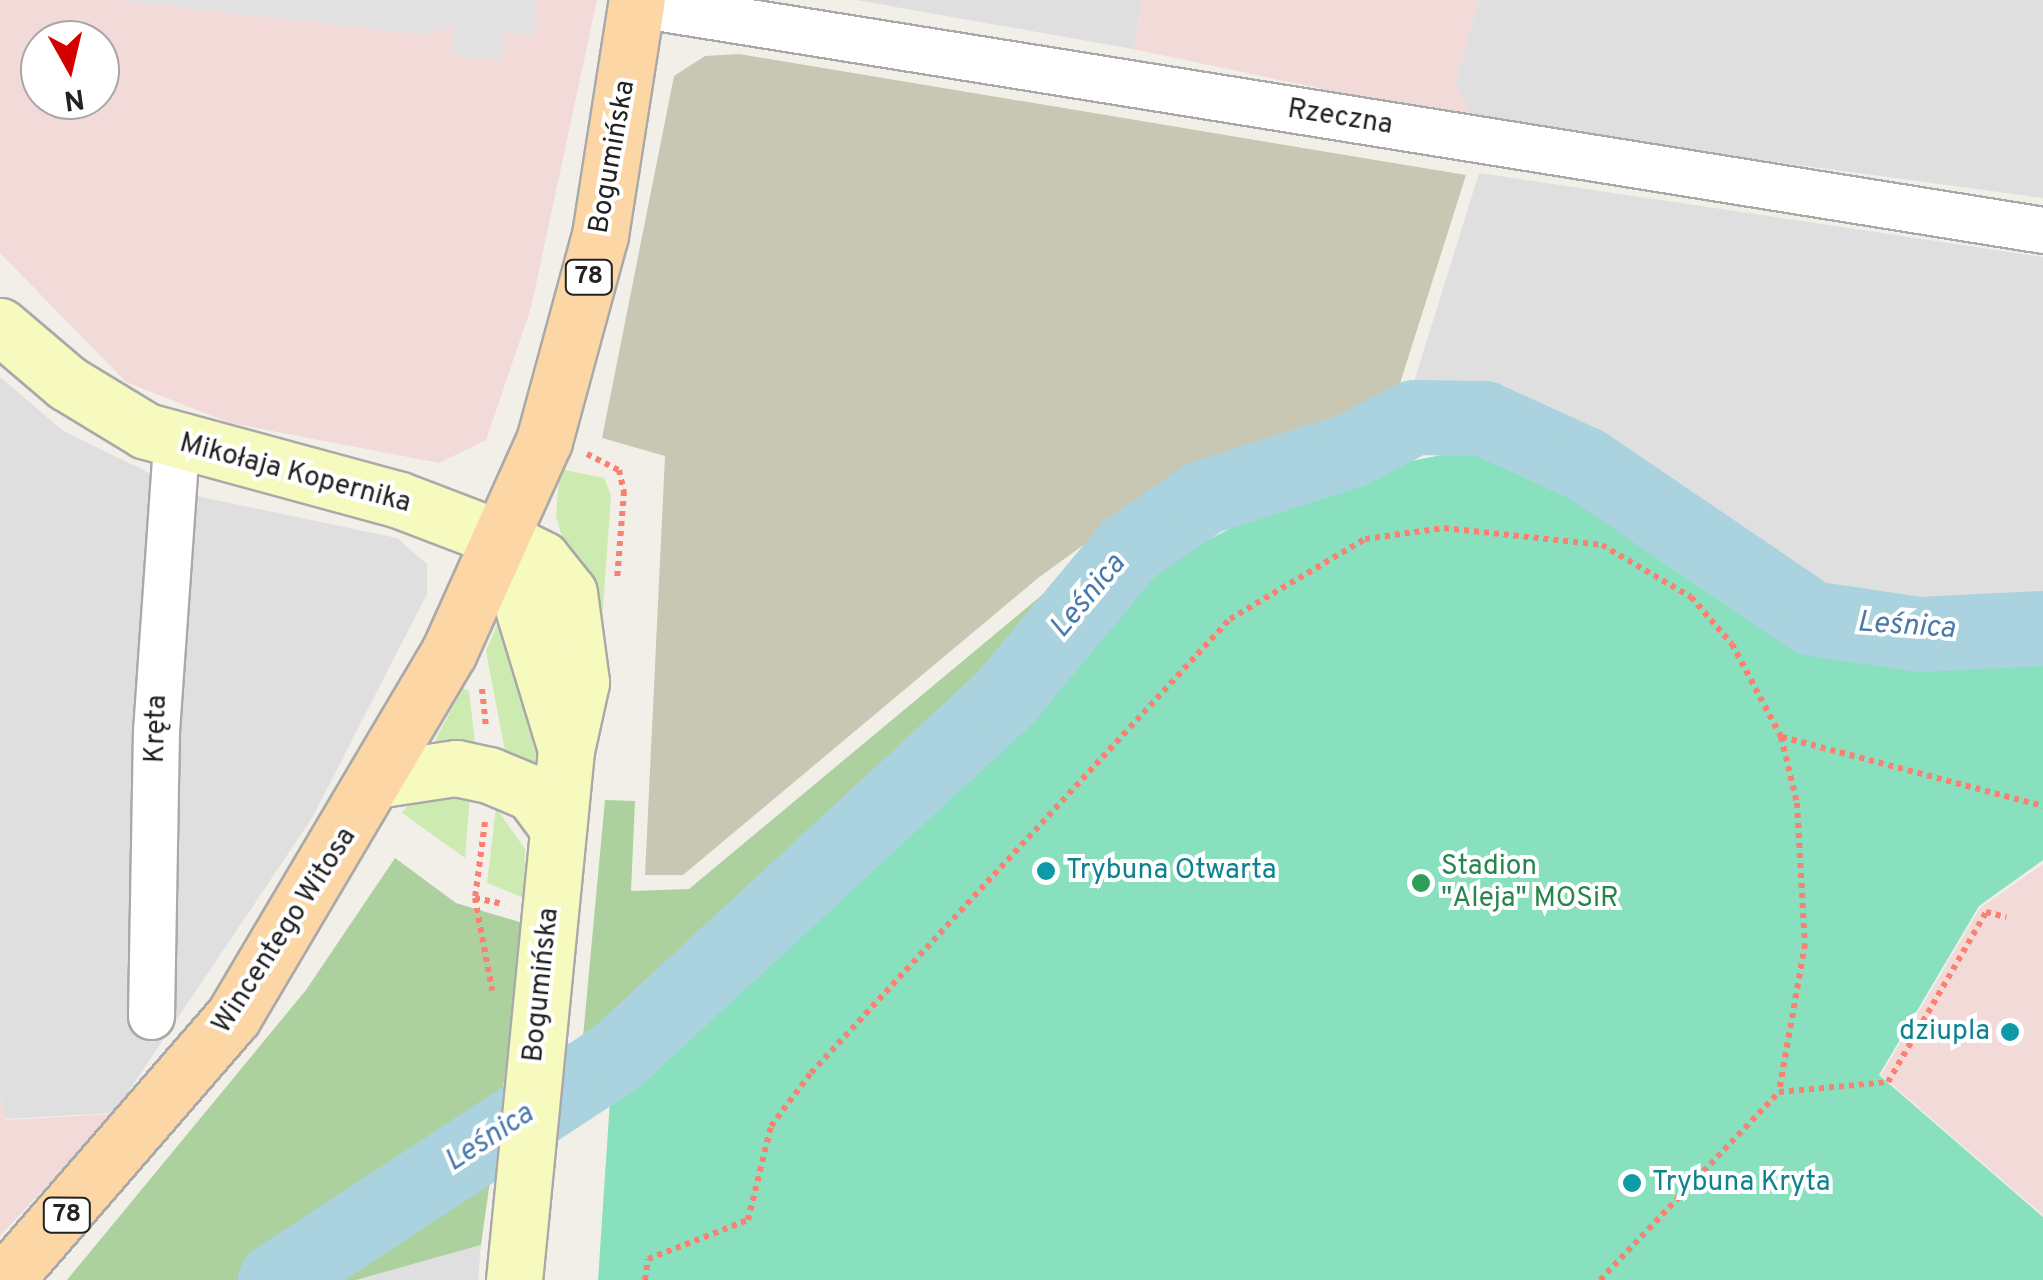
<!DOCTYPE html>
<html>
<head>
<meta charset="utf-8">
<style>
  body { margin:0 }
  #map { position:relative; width:2043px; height:1280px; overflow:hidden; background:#f2efe9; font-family:Overpass,sans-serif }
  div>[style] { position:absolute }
  .residential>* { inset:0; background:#e0dfdf }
  .commercial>* { inset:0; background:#f2dad9 }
  .construction>* { inset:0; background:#c7c7b4 }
  .grass>* { inset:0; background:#cdebb0 }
  .forest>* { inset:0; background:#add19e }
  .pitch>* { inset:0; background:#88e0be }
  .parking>* { inset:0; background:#e2e2e2 }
  .river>* { height:75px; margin:-37.5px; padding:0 37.5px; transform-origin:37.5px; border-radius:37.5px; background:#aad3df }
  .path>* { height:6px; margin-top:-3px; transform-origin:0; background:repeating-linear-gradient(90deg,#fa8072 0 5px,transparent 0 10px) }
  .roads { filter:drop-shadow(2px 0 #a9a9a9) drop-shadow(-2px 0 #a9a9a9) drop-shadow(0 2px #a9a9a9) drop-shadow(0 -2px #a9a9a9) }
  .street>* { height:45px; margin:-22.5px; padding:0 22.5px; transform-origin:22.5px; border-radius:22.5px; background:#fff }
  .secondary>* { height:55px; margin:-27.5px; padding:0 27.5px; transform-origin:27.5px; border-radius:27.5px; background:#f7fabf }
  .primary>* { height:55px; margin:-27.5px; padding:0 27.5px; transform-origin:27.5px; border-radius:27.5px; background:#fcd6a4 }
  .dots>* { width:28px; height:28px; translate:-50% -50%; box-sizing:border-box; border:5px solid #fff; border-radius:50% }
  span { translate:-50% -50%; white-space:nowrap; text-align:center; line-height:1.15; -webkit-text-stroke:8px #fff; paint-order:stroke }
  .shield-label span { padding:2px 8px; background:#fff; border:2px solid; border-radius:8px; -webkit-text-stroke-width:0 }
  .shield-label { font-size:25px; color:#222; font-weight:700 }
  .street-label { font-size:28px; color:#222 }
  .leisure-label { font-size:28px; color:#27864d }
  .left { translate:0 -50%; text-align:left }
  .culture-label { font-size:28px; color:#0d838f }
  .right { translate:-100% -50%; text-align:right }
  .water-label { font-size:30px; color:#4a7aab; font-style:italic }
  .north { position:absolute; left:20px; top:20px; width:100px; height:100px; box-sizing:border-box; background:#fff; border:2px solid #a7a7a7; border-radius:50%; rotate:172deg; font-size:28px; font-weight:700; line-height:40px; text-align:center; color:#222 }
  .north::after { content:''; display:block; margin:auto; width:35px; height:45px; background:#d40000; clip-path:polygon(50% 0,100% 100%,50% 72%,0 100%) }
</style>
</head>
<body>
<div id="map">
  <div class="residential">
    <div style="clip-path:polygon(856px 0,1143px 0,1133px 49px)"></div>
    <div style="clip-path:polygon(1479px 0,2043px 0,2043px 198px,1474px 121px,1455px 82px)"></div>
    <div style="clip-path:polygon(1479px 173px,2043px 257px,2043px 604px,1918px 607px,1813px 579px,1576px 424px,1489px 402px,1408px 401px)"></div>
    <div style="clip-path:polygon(0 377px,62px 430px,196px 496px,397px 538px,427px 564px,427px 594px,312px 818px,114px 1113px,6px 1119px,0 1099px)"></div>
    <div style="clip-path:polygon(481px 1245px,478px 1280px,356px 1280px)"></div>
  </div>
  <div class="commercial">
    <div style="clip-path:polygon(evenodd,0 0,597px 0,531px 308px,486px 440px,439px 463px,230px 423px,126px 382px,0 253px,0 0,40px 40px,100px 40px,100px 100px,40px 100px,40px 40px)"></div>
    <div style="clip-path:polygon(1143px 0,1479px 0,1455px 82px,1474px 121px,1133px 49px)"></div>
    <div style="clip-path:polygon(2043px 864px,2043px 1215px,1881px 1075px,1980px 908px)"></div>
    <div style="clip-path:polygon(0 1100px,6px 1120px,114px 1114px,0 1236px)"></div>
  </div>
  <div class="construction">
    <div style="clip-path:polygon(739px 54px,1466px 175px,1397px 393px,1177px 477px,1038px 578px,683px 875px,645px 875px,665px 456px,602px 438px,674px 76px,705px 56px)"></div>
  </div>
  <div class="grass">
    <div style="clip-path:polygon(560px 469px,604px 478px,611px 495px,599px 664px,556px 516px)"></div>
    <div style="clip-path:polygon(498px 622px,511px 631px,539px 744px,533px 773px,507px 762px,486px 651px)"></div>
    <div style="clip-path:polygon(463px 688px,469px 691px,476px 751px,435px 740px)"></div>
    <div style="clip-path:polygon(470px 794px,465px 858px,402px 813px,412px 800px)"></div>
    <div style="clip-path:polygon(496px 808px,525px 849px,524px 898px,487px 883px)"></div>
  </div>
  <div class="forest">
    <div style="clip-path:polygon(1381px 411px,1415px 431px,1153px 563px,577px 1101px,605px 800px,635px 801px,631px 891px,689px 889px,1054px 585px,1189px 488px)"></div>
    <div style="clip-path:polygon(395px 858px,456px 903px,526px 924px,481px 1245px,356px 1280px,67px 1280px,306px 990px)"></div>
  </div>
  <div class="pitch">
    <div style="clip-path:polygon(1478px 448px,1567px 481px,1776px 635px,1896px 662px,2043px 658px,2043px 860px,1979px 906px,1879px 1075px,2043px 1217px,2043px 1280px,598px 1280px,611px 1085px,914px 807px,1087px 631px,1176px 557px,1280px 502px,1349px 473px)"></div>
  </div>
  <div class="parking">
    <div style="clip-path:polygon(115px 0,537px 0,533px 35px,505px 32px,501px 61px,452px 55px,454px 27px,420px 34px)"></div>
  </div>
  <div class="river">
    <div style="left:275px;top:1280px;width:409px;rotate:-33.2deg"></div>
    <div style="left:617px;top:1056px;width:527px;rotate:-42.77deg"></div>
    <div style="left:1004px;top:698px;width:194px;rotate:-50.2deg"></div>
    <div style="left:1128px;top:549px;width:92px;rotate:-34.4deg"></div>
    <div style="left:1204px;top:497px;width:154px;rotate:-17.7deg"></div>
    <div style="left:1351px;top:450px;width:71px;rotate:-27.6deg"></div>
    <div style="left:1414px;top:417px;width:70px;rotate:0.8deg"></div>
    <div style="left:1484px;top:418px;width:111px;rotate:24.5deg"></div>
    <div style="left:1585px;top:464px;width:274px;rotate:34.2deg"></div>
    <div style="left:1812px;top:618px;width:108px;rotate:8.5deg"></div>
    <div style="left:1919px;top:634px;width:124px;rotate:-2.8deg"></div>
  </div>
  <div class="path">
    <div style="left:587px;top:454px;width:36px;rotate:27deg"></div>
    <div style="left:619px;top:470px;width:22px;rotate:77deg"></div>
    <div style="left:624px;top:491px;width:89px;rotate:94.5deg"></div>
    <div style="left:482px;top:689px;width:37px;rotate:84deg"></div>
    <div style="left:1782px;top:737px;width:270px;rotate:14.8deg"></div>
    <div style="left:485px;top:822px;width:77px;rotate:97.5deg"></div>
    <div style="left:475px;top:898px;width:30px;rotate:12deg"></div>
    <div style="left:475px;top:898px;width:94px;rotate:79.5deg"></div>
    <div style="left:645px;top:1280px;width:21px;rotate:-82deg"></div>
    <div style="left:648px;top:1259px;width:107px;rotate:-21.3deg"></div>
    <div style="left:748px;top:1220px;width:97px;rotate:-76.3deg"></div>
    <div style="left:771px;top:1126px;width:66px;rotate:-53deg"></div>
    <div style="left:811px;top:1073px;width:618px;rotate:-47.3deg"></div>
    <div style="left:1230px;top:619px;width:157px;rotate:-30.7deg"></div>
    <div style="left:1365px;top:539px;width:80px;rotate:-7.9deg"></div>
    <div style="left:1444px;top:528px;width:159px;rotate:6.1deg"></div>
    <div style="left:1602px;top:545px;width:103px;rotate:30.3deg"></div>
    <div style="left:1691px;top:597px;width:62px;rotate:48.9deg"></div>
    <div style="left:1732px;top:644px;width:105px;rotate:62.2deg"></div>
    <div style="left:1781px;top:737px;width:68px;rotate:76.4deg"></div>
    <div style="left:1797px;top:803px;width:141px;rotate:86.8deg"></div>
    <div style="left:1805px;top:944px;width:150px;rotate:100deg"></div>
    <div style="left:1600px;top:1280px;width:260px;rotate:-46.4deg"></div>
    <div style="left:1779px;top:1092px;width:109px;rotate:-5.2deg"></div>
    <div style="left:1888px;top:1082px;width:196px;rotate:-60deg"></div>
    <div style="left:1986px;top:912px;width:21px;rotate:14deg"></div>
  </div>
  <div class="roads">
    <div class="street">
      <div style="left:637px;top:4px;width:1424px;rotate:9.13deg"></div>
      <div style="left:151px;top:1016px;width:285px;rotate:-89deg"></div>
      <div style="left:156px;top:731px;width:289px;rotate:-86deg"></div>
    </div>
    <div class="secondary">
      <div style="left:0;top:326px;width:88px;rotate:40.4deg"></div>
      <div style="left:67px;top:383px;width:92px;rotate:31.3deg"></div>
      <div style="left:146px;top:431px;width:260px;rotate:15.2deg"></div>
      <div style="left:397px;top:499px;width:112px;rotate:20.9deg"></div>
      <div style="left:502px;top:539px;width:45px;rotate:26.6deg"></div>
      <div style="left:542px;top:559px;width:43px;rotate:51.5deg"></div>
      <div style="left:569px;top:593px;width:90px;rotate:82.3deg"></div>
      <div style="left:581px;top:682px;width:70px;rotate:102.4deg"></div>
      <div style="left:566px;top:750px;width:533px;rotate:95.6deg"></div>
      <div style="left:502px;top:539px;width:217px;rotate:73.1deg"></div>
      <div style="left:382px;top:779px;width:75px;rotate:-8.5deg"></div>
      <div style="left:456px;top:768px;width:34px;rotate:12deg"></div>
      <div style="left:489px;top:775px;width:47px;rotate:22.7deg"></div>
      <div style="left:532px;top:793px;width:44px;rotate:53.4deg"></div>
    </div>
    <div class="primary">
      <div style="left:5px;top:1280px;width:348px;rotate:-49.1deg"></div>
      <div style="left:233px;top:1017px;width:424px;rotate:-59.4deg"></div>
      <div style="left:449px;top:652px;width:231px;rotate:-65.8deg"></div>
      <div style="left:544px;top:441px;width:213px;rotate:-74.8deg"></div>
      <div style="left:600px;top:235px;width:238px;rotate:-81.1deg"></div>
    </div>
  </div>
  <div class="dots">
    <div style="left:1046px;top:871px;background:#0f9aa8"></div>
    <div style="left:1421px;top:883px;background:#2e9e5b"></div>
    <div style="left:2010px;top:1032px;background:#0f9aa8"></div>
    <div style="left:1632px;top:1183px;background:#0f9aa8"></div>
  </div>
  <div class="shield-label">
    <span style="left:589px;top:277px">78</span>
    <span style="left:67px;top:1215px">78</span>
  </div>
  <div class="street-label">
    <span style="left:1340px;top:118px;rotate:9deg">Rzeczna</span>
    <span style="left:613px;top:157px;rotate:-80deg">Bogumińska</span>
    <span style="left:295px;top:474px;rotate:15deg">Mikołaja Kopernika</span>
    <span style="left:157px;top:729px;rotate:-88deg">Kręta</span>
    <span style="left:285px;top:931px;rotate:-57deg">Wincentego Witosa</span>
    <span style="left:542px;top:985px;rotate:-84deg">Bogumińska</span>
  </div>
  <div class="leisure-label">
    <span class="left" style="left:1441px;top:883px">Stadion<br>"Aleja" MOSiR</span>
  </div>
  <div class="culture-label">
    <span class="left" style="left:1066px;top:871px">Trybuna Otwarta</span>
    <span class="right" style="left:1990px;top:1032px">dziupla</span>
    <span class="left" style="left:1652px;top:1183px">Trybuna Kryta</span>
  </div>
  <div class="water-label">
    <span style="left:1089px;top:597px;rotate:-50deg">Leśnica</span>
    <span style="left:1906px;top:627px;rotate:4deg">Leśnica</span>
    <span style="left:490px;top:1139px;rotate:-33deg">Leśnica</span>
  </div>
  <div class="north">N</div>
</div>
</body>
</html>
